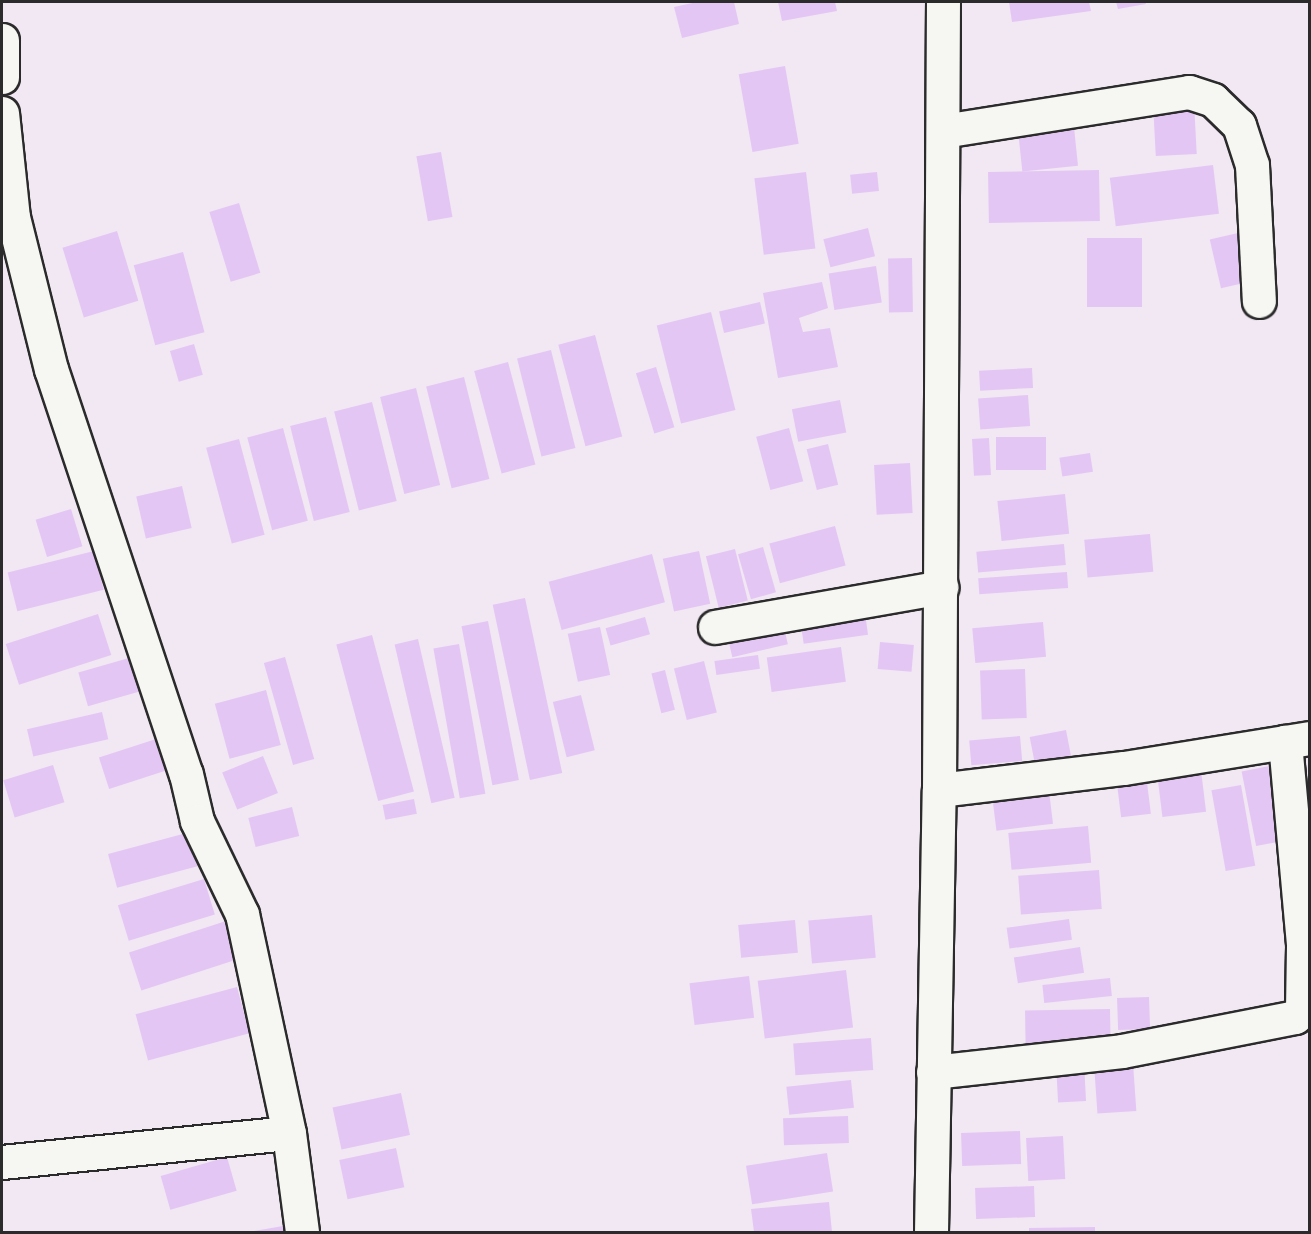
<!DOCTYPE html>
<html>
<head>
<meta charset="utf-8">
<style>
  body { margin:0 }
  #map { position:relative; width:1311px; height:1234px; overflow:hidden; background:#f1e8f3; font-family:Mynerve,sans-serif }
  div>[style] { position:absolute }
  .building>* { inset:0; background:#e4c6f4; transform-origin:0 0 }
  .roads { filter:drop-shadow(2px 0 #2b2b2b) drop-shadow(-2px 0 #2b2b2b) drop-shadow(0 2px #2b2b2b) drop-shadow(0 -2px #2b2b2b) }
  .street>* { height:33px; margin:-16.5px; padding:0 16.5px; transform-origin:16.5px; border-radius:16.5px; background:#f6f6f2 }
  .secondary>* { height:33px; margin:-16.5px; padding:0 16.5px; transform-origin:16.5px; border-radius:16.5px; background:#f6f6f2 }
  span { translate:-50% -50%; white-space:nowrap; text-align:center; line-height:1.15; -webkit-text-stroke:4.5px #f6f6f2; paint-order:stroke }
  .frame { position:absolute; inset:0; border:3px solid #2b2b2b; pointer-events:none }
</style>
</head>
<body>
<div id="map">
  <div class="building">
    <div style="clip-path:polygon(697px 2px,734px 2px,739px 24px,682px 38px,674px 7px)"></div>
    <div style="clip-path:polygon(778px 2px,835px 2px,837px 11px,782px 21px)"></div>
    <div style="clip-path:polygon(1009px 2px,1089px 2px,1091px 11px,1012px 22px)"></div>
    <div style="clip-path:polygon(1116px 2px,1145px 2px,1146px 4px,1118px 9px)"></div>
    <div style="left:785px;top:66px;width:79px;height:47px;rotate:80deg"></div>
    <div style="left:1194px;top:102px;width:52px;height:41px;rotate:87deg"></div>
    <div style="left:1073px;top:118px;width:48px;height:56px;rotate:84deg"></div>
    <div style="left:441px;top:152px;width:66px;height:25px;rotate:80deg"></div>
    <div style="left:1213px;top:165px;width:49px;height:104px;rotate:83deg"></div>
    <div style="left:1099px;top:170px;width:51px;height:111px;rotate:89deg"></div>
    <div style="left:806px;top:172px;width:77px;height:52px;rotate:83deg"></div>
    <div style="left:877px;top:172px;width:19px;height:27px;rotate:84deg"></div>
    <div style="left:239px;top:203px;width:73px;height:31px;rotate:73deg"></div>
    <div style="left:868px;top:228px;width:29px;height:46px;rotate:76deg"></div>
    <div style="left:117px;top:231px;width:73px;height:57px;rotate:73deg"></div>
    <div style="left:1238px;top:233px;width:50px;height:29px;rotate:77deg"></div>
    <div style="left:1087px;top:238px;width:55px;height:69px"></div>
    <div style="left:183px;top:252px;width:83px;height:51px;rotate:75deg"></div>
    <div style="left:912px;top:258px;width:54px;height:24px;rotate:89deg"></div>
    <div style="left:876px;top:266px;width:37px;height:48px;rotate:81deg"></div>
    <div style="clip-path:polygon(822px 282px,828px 308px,799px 318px,803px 332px,830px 328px,838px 367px,778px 378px,763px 293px)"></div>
    <div style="left:760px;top:302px;width:22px;height:42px;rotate:77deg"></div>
    <div style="left:711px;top:312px;width:101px;height:56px;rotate:76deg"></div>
    <div style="left:595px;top:335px;width:105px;height:38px;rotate:75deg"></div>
    <div style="left:194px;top:344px;width:32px;height:25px;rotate:74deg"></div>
    <div style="left:551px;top:350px;width:101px;height:35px;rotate:76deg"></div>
    <div style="left:508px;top:362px;width:106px;height:35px;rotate:75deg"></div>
    <div style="left:656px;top:367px;width:63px;height:21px;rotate:73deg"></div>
    <div style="left:1032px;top:368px;width:20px;height:53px;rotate:87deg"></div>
    <div style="left:464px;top:377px;width:105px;height:39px;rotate:76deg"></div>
    <div style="left:416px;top:388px;width:100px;height:37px;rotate:76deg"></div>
    <div style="left:1028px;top:395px;width:31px;height:50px;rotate:86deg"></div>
    <div style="left:840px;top:400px;width:33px;height:49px;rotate:79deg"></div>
    <div style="left:372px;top:402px;width:102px;height:39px;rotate:76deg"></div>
    <div style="left:326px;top:417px;width:98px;height:37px;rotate:76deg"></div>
    <div style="left:283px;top:428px;width:96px;height:37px;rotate:75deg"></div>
    <div style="left:789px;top:428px;width:55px;height:34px;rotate:75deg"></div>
    <div style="left:996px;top:437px;width:50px;height:33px"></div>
    <div style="left:989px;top:438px;width:37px;height:17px;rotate:87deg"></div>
    <div style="left:239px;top:439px;width:99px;height:34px;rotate:75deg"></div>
    <div style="left:828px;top:444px;width:42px;height:22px;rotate:76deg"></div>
    <div style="left:1090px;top:453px;width:19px;height:31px;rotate:81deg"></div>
    <div style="left:910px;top:463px;width:50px;height:36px;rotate:87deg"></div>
    <div style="left:182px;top:486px;width:43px;height:47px;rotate:77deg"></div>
    <div style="left:1065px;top:494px;width:40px;height:68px;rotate:84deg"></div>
    <div style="left:71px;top:509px;width:39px;height:37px;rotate:73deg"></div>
    <div style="left:835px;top:526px;width:41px;height:68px;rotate:75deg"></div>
    <div style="left:1150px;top:534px;width:38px;height:66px;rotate:85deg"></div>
    <div style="left:1064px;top:544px;width:21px;height:88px;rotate:85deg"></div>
    <div style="left:763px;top:547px;width:47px;height:26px;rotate:74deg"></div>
    <div style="left:735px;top:549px;width:53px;height:30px;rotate:76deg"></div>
    <div style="left:94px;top:551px;width:40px;height:89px;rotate:76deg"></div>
    <div style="left:699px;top:551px;width:54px;height:37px;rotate:78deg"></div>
    <div style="left:652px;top:554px;width:50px;height:107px;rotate:75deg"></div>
    <div style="left:1067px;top:572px;width:16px;height:89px;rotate:86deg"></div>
    <div style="left:525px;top:598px;width:179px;height:33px;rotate:78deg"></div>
    <div style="left:864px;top:606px;width:29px;height:65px;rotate:82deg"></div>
    <div style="left:98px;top:614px;width:43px;height:97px;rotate:72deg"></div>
    <div style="left:645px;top:617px;width:18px;height:41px;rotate:74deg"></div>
    <div style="left:782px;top:619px;width:26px;height:57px;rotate:77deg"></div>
    <div style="left:488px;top:621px;width:162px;height:27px;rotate:79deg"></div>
    <div style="left:1043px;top:622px;width:35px;height:71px;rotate:85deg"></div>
    <div style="left:600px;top:627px;width:49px;height:33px;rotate:78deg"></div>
    <div style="left:372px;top:635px;width:162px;height:37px;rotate:75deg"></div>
    <div style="left:418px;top:639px;width:163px;height:24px;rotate:77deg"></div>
    <div style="left:880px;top:642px;width:34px;height:27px;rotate:5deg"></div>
    <div style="left:459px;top:644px;width:152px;height:26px;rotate:80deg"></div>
    <div style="left:841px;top:647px;width:35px;height:75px;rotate:82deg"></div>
    <div style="left:758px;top:655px;width:14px;height:44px;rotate:82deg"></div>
    <div style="left:136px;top:656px;width:35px;height:60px;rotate:74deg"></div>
    <div style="left:285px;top:657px;width:106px;height:22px;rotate:74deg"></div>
    <div style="left:704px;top:661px;width:53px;height:31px;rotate:76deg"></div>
    <div style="left:1025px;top:669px;width:49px;height:45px;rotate:88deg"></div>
    <div style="left:665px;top:670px;width:41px;height:14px;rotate:76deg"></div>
    <div style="left:266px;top:690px;width:57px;height:53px;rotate:75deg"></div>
    <div style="left:581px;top:695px;width:57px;height:29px;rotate:76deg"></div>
    <div style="left:102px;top:712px;width:28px;height:77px;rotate:77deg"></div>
    <div style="left:1066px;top:730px;width:32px;height:37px;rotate:79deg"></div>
    <div style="left:1020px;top:736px;width:25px;height:51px;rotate:85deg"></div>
    <div style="left:156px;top:739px;width:33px;height:60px;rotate:72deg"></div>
    <div style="left:263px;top:756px;width:40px;height:44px;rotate:68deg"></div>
    <div style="left:1200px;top:762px;width:50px;height:44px;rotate:83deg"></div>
    <div style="left:53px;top:765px;width:39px;height:52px;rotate:73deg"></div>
    <div style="left:1275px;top:765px;width:76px;height:34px;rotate:79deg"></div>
    <div style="left:1146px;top:774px;width:40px;height:30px;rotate:83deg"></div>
    <div style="left:1241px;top:785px;width:82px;height:30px;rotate:80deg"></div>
    <div style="left:1049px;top:791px;width:33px;height:57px;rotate:83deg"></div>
    <div style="left:414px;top:799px;width:15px;height:32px;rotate:79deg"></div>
    <div style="left:292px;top:807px;width:30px;height:45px;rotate:76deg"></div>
    <div style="left:1088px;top:826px;width:37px;height:80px;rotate:85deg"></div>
    <div style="left:194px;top:831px;width:35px;height:89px;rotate:75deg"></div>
    <div style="left:1099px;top:870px;width:39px;height:81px;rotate:86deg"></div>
    <div style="left:204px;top:879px;width:37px;height:90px;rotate:73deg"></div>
    <div style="left:872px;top:915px;width:43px;height:64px;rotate:85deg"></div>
    <div style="left:1069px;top:919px;width:21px;height:63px;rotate:82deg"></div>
    <div style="left:795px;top:920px;width:33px;height:57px;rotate:85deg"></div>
    <div style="left:226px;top:921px;width:40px;height:102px;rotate:72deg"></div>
    <div style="left:1080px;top:947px;width:26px;height:67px;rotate:81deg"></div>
    <div style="left:846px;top:970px;width:58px;height:89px;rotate:83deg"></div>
    <div style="left:749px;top:976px;width:42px;height:60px;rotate:83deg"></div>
    <div style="left:1110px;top:978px;width:18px;height:68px;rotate:84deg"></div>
    <div style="left:237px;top:987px;width:48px;height:105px;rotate:75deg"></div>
    <div style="left:1149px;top:997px;width:32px;height:32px;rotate:88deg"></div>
    <div style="left:1110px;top:1009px;width:39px;height:85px;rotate:89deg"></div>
    <div style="left:871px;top:1038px;width:32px;height:78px;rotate:86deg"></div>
    <div style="left:1084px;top:1062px;width:39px;height:28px;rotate:87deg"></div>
    <div style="left:1133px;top:1063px;width:48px;height:39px;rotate:86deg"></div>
    <div style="left:851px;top:1080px;width:28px;height:65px;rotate:84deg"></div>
    <div style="left:401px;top:1093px;width:43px;height:70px;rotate:78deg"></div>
    <div style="left:848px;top:1116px;width:27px;height:65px;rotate:88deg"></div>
    <div style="left:1020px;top:1131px;width:33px;height:59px;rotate:88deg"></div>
    <div style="left:1063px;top:1136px;width:43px;height:37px;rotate:87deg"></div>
    <div style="left:396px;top:1148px;width:40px;height:58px;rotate:78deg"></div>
    <div style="left:827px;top:1153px;width:39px;height:82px;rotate:81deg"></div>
    <div style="left:227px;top:1157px;width:35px;height:69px;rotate:74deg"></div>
    <div style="left:1034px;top:1186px;width:31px;height:59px;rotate:88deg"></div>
    <div style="clip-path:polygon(829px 1202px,832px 1232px,754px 1232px,751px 1209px)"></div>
    <div style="clip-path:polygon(283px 1226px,284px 1232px,254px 1232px,254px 1231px)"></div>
    <div style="clip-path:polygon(1095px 1227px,1095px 1232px,1029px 1232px,1029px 1228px)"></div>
  </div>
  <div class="roads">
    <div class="street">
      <div style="left:2px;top:40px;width:37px;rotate:90deg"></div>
      <div style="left:2px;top:113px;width:105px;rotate:84deg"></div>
      <div style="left:13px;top:217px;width:157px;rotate:76deg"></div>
      <div style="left:51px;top:369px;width:427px;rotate:71.6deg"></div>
      <div style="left:186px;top:774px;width:48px;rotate:76.8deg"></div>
      <div style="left:197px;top:821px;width:103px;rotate:64.2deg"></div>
      <div style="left:242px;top:914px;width:224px;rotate:77.9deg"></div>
      <div style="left:289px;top:1133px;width:100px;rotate:82.5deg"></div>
      <div style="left:943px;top:131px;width:249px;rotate:-9deg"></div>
      <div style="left:1189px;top:92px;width:25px;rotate:18deg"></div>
      <div style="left:1213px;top:100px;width:36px;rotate:44deg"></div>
      <div style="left:1239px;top:125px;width:42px;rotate:72deg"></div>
      <div style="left:1252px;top:165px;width:136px;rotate:87.1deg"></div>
      <div style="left:715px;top:627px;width:230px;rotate:-10deg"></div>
      <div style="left:939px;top:790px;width:186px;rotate:-6.8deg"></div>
      <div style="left:1124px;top:768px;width:188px;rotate:-9.2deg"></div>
      <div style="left:933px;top:1072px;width:190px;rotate:-6.3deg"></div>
      <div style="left:1122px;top:1051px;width:176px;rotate:-11.1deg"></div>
      <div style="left:1295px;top:1017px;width:10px;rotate:-45deg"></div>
      <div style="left:1302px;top:1010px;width:66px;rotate:-89.1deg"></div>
      <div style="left:1303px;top:944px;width:203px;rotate:-95.1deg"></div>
      <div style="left:2px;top:1162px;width:288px;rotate:-5.8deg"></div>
    </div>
    <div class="secondary">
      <div style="left:931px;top:1232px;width:442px;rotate:-89deg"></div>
      <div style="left:939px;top:790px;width:788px;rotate:-89.71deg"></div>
    </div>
  </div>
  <div class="frame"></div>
</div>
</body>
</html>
